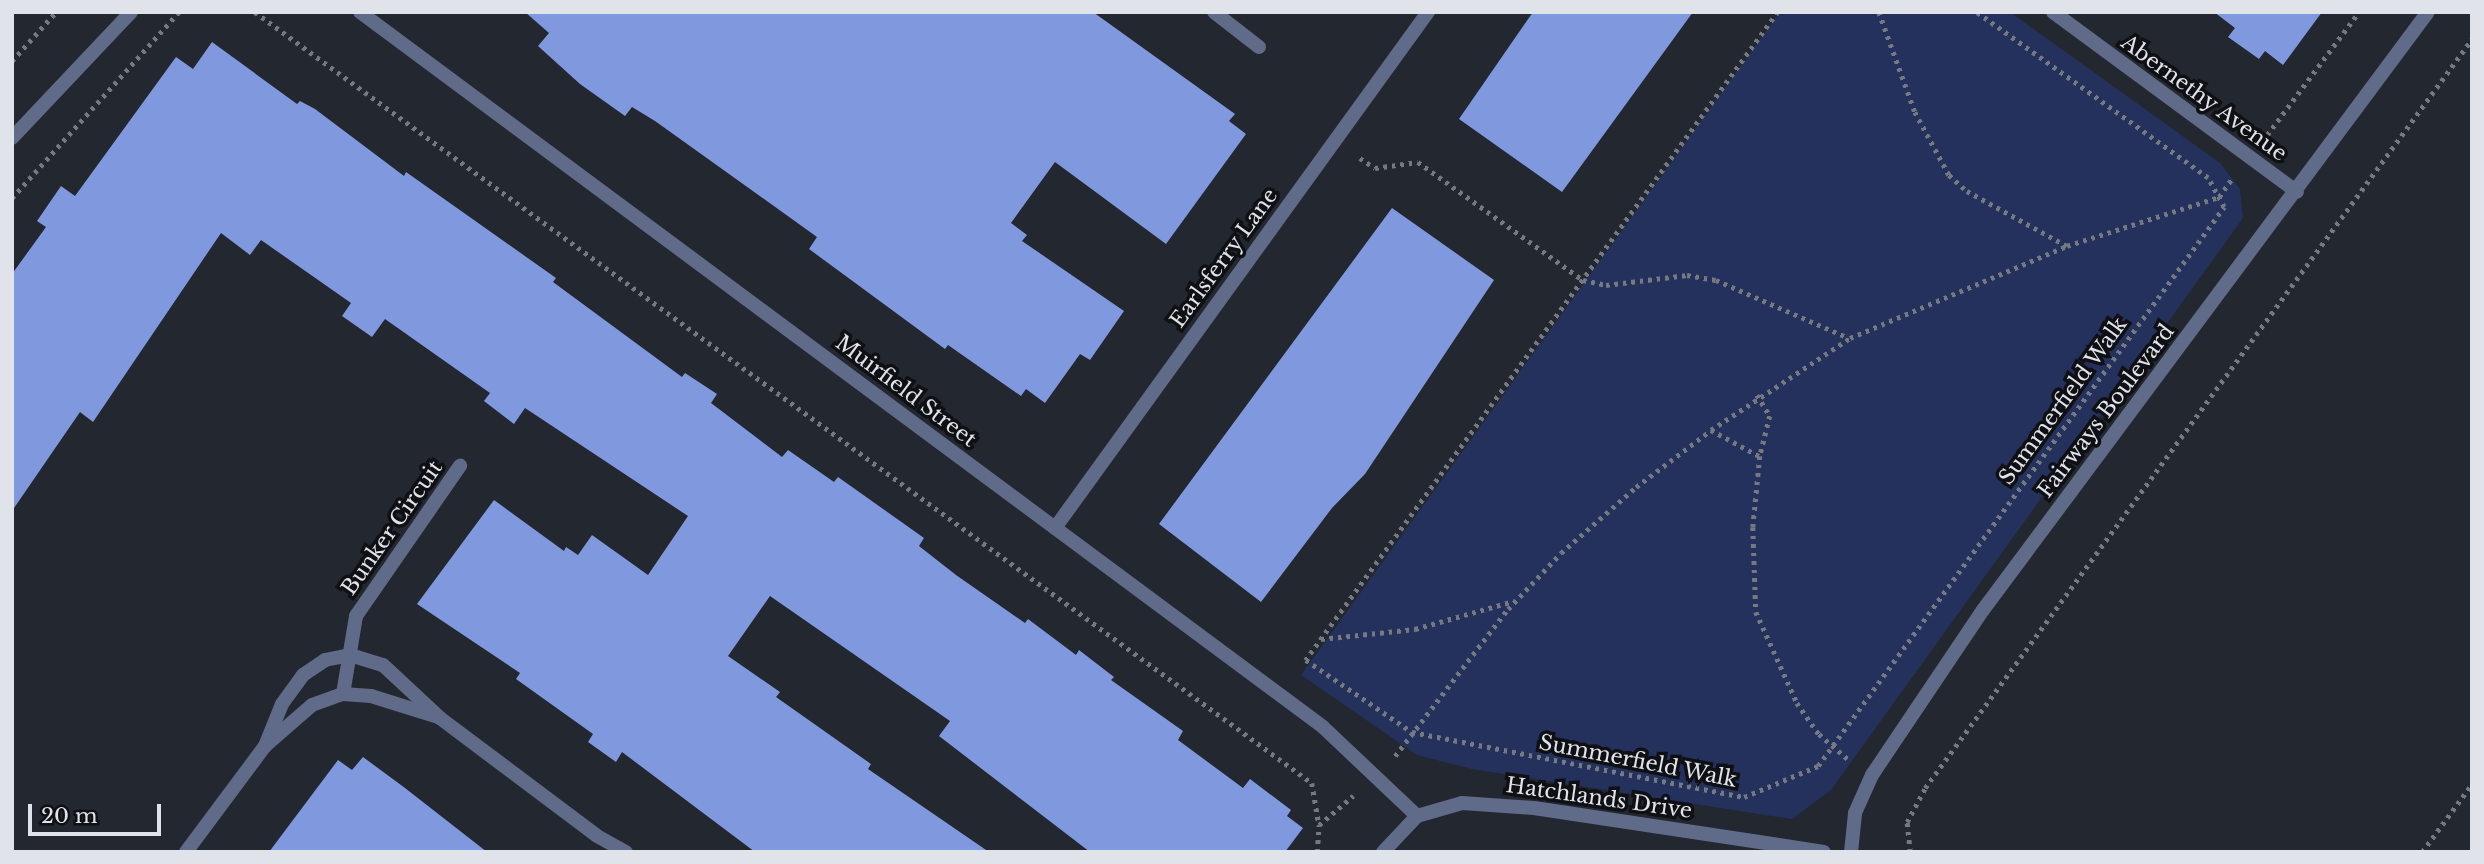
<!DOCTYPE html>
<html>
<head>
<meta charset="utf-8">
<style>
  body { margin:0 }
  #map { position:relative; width:2484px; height:864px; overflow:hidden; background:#232730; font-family:"Libre Baskerville",serif }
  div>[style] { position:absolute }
  .green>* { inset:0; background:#24315d }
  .building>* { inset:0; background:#8098de }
  .path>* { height:4.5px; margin-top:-2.25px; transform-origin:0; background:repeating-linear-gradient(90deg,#757981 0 3.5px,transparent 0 8.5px) }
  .lane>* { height:14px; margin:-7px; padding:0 7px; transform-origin:7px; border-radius:7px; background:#606b89 }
  .street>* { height:14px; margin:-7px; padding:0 7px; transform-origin:7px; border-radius:7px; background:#606b89 }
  span { translate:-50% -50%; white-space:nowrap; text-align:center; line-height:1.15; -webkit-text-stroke:7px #0e1014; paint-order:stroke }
  .street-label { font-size:21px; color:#e1e3ea }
  .frame { position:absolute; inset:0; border:14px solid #e1e3ea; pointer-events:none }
  .scale { position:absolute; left:28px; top:804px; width:133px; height:32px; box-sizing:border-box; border:4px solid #e1e3ea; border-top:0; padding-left:9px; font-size:21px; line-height:24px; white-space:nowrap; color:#e1e3ea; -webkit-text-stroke:5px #0e1014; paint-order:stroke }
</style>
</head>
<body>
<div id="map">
  <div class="green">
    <div style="clip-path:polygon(1780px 12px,2010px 12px,2220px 163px,2240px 189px,2243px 218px,1831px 790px,1792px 819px,1472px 769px,1417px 755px,1301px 675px)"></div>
  </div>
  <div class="building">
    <div style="clip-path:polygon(525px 12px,1093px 12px,1235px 114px,1229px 121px,1246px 134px,1166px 244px,1055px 162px,1011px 223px,1027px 235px,1022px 241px,1124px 311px,1090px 360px,1080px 354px,1045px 403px,1026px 389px,1021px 396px,948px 345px,945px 349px,809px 249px,817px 237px,655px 121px,632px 107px,625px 116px,580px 84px,538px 46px,549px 33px)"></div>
    <div style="clip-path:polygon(1533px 12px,1693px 12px,1562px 192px,1459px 119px)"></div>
    <div style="clip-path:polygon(2214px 12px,2322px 12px,2283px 65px,2265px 51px,2259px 59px,2228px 37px,2235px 28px)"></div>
    <div style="clip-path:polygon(212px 42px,297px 104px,300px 101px,315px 109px,404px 176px,406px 172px,556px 278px,553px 282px,682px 377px,685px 373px,717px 394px,711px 403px,782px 457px,788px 450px,834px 482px,838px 477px,924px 538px,919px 546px,956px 575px,1025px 623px,1028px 619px,1076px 655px,1079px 650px,1114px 677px,1111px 680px,1183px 731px,1178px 740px,1243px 788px,1250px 779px,1291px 810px,1287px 816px,1303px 828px,1285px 852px,1090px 852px,939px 736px,950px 721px,770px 596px,728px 656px,780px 692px,776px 697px,871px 764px,868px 769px,989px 852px,755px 852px,622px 752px,616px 762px,588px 742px,593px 734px,516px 679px,520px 673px,417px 604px,494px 500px,564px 551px,566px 547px,578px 555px,592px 535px,648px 575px,688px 516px,525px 408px,514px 424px,484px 401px,490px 393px,385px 319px,372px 337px,342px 316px,351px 303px,261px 240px,250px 255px,221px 233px,93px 422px,80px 412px,12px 511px,12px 274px,46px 227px,37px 221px,61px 186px,75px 196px,176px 57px,193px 69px)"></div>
    <div style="clip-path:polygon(1392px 208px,1494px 280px,1365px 474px,1332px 508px,1261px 602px,1159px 524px)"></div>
    <div style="clip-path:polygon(363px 757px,405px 788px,487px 852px,269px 852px,338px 760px,352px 770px)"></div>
  </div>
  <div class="path">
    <div style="left:255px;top:12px;width:1308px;rotate:36.11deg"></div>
    <div style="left:1312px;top:783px;width:43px;rotate:80.5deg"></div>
    <div style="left:1778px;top:12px;width:802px;rotate:126.07deg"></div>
    <div style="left:1306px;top:660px;width:128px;rotate:34.2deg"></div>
    <div style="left:1412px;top:732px;width:338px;rotate:11.1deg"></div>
    <div style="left:1744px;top:797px;width:80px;rotate:-22.7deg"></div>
    <div style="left:1818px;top:766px;width:691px;rotate:-54.01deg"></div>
    <div style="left:2224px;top:207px;width:33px;rotate:-119deg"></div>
    <div style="left:2208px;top:178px;width:285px;rotate:-144.4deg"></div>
    <div style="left:1879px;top:12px;width:106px;rotate:70.2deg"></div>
    <div style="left:1915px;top:112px;width:72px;rotate:61.6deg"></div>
    <div style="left:1949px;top:175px;width:24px;rotate:42deg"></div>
    <div style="left:1967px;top:191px;width:114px;rotate:28.8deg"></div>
    <div style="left:2067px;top:246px;width:160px;rotate:-17.9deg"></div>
    <div style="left:2219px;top:197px;width:21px;rotate:-55deg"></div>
    <div style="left:12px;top:61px;width:66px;rotate:-48.1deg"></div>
    <div style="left:2267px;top:135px;width:154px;rotate:-53.2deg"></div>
    <div style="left:1360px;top:158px;width:18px;rotate:34deg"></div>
    <div style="left:1375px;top:168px;width:43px;rotate:-7.9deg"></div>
    <div style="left:1418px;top:162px;width:203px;rotate:35.6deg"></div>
    <div style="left:1583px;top:280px;width:24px;rotate:12deg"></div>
    <div style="left:1606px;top:285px;width:82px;rotate:-7deg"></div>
    <div style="left:1687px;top:275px;width:29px;rotate:10deg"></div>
    <div style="left:1716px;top:280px;width:145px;rotate:23.6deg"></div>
    <div style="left:12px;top:198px;width:250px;rotate:-48.1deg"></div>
    <div style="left:1757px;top:395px;width:25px;rotate:58deg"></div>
    <div style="left:1770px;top:416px;width:41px;rotate:104deg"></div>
    <div style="left:1760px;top:456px;width:71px;rotate:95.6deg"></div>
    <div style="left:1753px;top:527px;width:85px;rotate:88deg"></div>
    <div style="left:1756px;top:612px;width:100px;rotate:65.7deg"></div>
    <div style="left:1797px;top:703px;width:38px;rotate:55deg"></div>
    <div style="left:1819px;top:734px;width:38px;rotate:41deg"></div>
    <div style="left:1711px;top:430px;width:55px;rotate:28.4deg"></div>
    <div style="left:1321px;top:639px;width:95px;rotate:-6.1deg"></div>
    <div style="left:1415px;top:629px;width:103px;rotate:-15.8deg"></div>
    <div style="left:1395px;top:756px;width:185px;rotate:-52.5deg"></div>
    <div style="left:1508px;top:609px;width:77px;rotate:-46.6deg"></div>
    <div style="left:1561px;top:553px;width:100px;rotate:-41.3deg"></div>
    <div style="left:1636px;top:487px;width:94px;rotate:-37.2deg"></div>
    <div style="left:1711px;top:430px;width:167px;rotate:-33.5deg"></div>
    <div style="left:1850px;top:338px;width:236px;rotate:-23deg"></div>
    <div style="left:1317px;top:852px;width:27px;rotate:-86deg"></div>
    <div style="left:1319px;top:825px;width:45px;rotate:-40.5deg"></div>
    <div style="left:1910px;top:852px;width:30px;rotate:-96deg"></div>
    <div style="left:1907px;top:822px;width:38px;rotate:-62deg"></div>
    <div style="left:1925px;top:788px;width:927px;rotate:-53.86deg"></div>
    <div style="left:2422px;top:852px;width:84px;rotate:-53.7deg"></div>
  </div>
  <div class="lane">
    <div style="left:1214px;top:12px;width:57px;rotate:37.9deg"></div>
    <div style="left:1055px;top:528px;width:637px;rotate:-54.14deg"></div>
    <div style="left:343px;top:694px;width:79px;rotate:-80.5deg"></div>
    <div style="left:356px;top:616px;width:183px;rotate:-55.3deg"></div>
  </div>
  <div class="street">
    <div style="left:360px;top:12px;width:1199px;rotate:36.59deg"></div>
    <div style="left:1323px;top:727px;width:129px;rotate:43.4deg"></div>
    <div style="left:2053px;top:12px;width:303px;rotate:36.4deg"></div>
    <div style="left:12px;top:138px;width:173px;rotate:-46.6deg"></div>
    <div style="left:265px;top:746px;width:45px;rotate:-68deg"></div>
    <div style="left:282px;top:704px;width:36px;rotate:-54deg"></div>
    <div style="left:303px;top:675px;width:27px;rotate:-34deg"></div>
    <div style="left:325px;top:660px;width:25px;rotate:-11deg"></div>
    <div style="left:350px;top:655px;width:34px;rotate:17deg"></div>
    <div style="left:383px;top:665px;width:78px;rotate:42.9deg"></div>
    <div style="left:440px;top:718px;width:196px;rotate:36.9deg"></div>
    <div style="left:597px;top:836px;width:33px;rotate:29deg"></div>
    <div style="left:186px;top:852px;width:132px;rotate:-53.3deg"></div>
    <div style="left:265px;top:746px;width:62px;rotate:-41.1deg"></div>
    <div style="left:312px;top:705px;width:33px;rotate:-20deg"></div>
    <div style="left:343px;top:694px;width:28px;rotate:4deg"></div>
    <div style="left:371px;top:696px;width:70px;rotate:17.4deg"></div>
    <div style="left:1383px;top:852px;width:50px;rotate:-46.6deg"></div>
    <div style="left:1417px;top:816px;width:47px;rotate:-16.1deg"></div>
    <div style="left:1462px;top:803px;width:72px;rotate:4deg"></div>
    <div style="left:1534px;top:808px;width:293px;rotate:8.6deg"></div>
    <div style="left:1851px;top:852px;width:39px;rotate:-84deg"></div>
    <div style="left:1855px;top:813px;width:42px;rotate:-65.9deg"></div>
    <div style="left:1872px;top:775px;width:199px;rotate:-56.1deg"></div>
    <div style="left:1983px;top:610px;width:745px;rotate:-53.35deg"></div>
  </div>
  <div class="street-label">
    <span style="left:2204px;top:98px;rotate:36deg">Abernethy Avenue</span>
    <span style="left:1224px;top:258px;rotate:-54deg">Earlsferry Lane</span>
    <span style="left:906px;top:391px;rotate:37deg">Muirfield Street</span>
    <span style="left:2063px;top:401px;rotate:-54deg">Summerfield Walk</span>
    <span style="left:2106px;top:411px;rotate:-53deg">Fairways Boulevard</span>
    <span style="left:392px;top:528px;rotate:-55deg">Bunker Circuit</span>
    <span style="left:1638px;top:761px;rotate:11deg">Summerfield Walk</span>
    <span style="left:1599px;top:798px;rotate:8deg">Hatchlands Drive</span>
  </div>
  <div class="frame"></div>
  <div class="scale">20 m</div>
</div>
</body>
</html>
